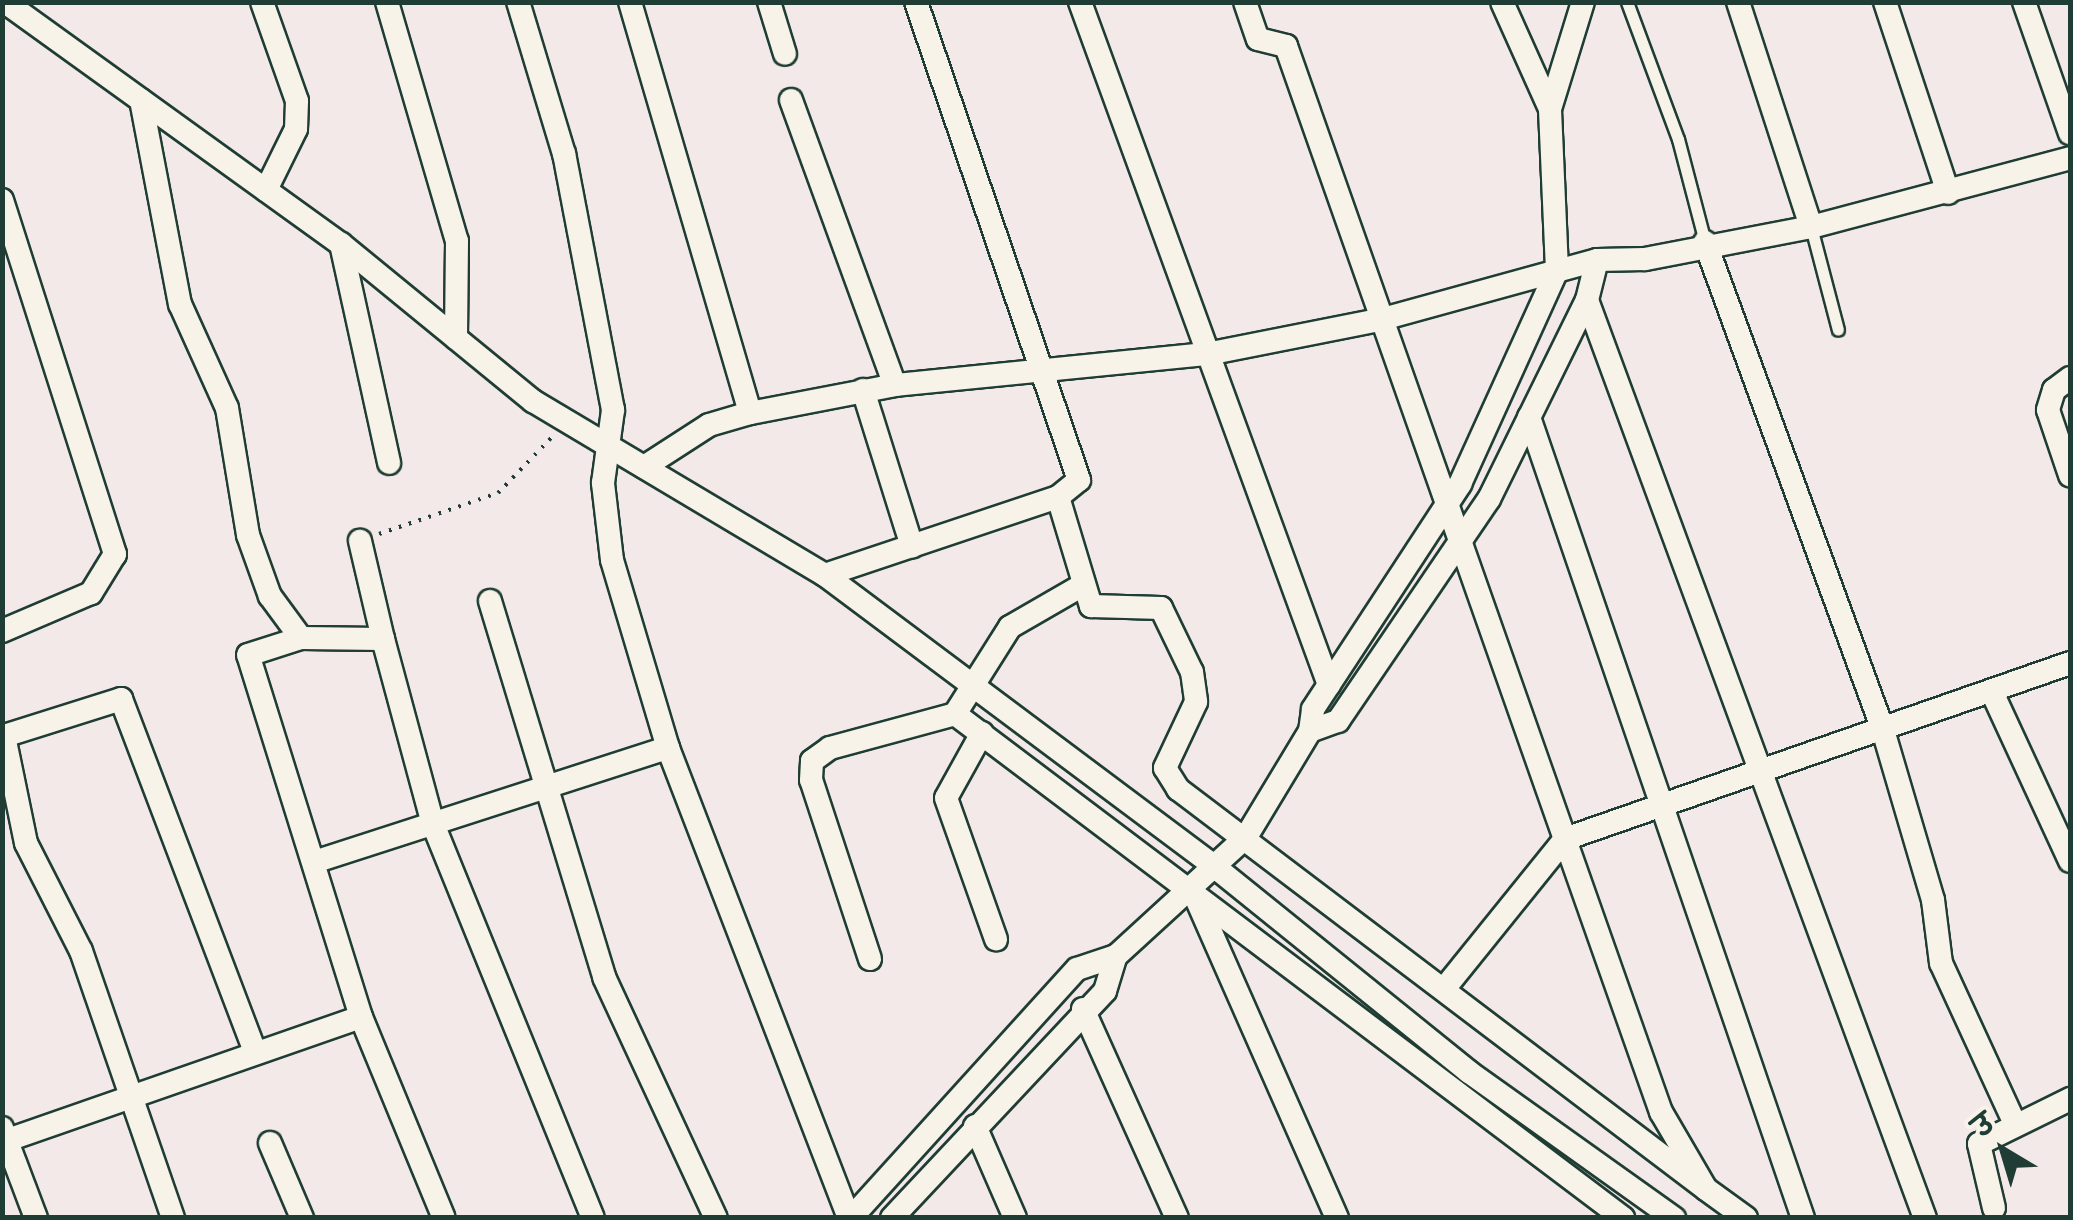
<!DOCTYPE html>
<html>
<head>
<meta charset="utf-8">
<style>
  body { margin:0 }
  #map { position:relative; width:2073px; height:1220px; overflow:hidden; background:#f3e9e9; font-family:"Architects Daughter","Playpen Sans Deva",sans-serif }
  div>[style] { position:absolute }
  .path>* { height:4px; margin-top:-2px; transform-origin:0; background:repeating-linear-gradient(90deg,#1f3d34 0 2.5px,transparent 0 10.5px) }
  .roads { filter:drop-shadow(2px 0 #1f3d34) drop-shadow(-2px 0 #1f3d34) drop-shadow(0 2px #1f3d34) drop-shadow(0 -2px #1f3d34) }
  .lane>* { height:11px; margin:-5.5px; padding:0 5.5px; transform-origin:5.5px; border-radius:5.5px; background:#f7f3e8 }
  .street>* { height:22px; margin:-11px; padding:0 11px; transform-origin:11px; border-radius:11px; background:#f7f3e8 }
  span { translate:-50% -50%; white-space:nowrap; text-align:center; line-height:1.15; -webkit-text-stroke:10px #f7f3e8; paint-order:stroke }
  .frame { position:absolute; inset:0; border:5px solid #1f3d34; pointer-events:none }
  .north { position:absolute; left:1953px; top:1100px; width:100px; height:100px; -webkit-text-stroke:8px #f7f3e8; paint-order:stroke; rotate:322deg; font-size:28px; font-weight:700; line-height:40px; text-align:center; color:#1f3d34 }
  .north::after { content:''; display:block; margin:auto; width:35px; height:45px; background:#1f3d34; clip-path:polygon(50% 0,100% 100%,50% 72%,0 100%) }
</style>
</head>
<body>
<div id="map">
  <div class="path">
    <div style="left:379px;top:534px;width:126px;rotate:-19deg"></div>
    <div style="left:498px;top:493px;width:79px;rotate:-46deg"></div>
  </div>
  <div class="roads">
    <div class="lane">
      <div style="left:1627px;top:2px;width:146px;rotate:69.6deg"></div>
      <div style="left:1678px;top:139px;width:106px;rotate:75.3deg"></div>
      <div style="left:1811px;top:227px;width:106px;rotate:75.3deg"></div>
    </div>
    <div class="street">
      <div style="left:5px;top:2px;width:414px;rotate:35.8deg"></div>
      <div style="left:341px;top:244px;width:248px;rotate:39.3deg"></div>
      <div style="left:533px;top:401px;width:340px;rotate:30.8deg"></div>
      <div style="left:825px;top:575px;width:487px;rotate:36.8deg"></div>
      <div style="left:1215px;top:867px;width:326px;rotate:38.9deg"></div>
      <div style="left:1469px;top:1072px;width:252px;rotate:35.5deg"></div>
      <div style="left:262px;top:2px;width:105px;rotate:70.5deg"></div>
      <div style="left:297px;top:101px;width:28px;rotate:92deg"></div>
      <div style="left:296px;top:129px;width:68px;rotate:116.2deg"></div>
      <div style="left:387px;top:2px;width:249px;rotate:73.7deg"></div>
      <div style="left:457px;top:241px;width:97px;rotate:90.6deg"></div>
      <div style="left:630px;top:2px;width:428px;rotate:73.7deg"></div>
      <div style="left:769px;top:2px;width:54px;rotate:72.9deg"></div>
      <div style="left:1080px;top:2px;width:727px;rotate:69.97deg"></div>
      <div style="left:1245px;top:2px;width:39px;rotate:71deg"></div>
      <div style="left:1258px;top:39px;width:29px;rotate:14deg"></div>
      <div style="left:1286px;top:46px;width:841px;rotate:70.62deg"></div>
      <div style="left:1565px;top:839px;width:193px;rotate:128.9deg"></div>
      <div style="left:1502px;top:2px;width:117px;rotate:65.8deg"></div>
      <div style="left:1738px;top:2px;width:237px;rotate:72deg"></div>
      <div style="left:1885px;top:2px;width:201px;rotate:71.7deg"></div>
      <div style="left:2024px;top:2px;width:139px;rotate:70.7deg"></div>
      <div style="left:141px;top:100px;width:208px;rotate:79.2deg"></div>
      <div style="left:180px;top:304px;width:114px;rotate:65.7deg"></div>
      <div style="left:227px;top:408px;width:129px;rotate:80.6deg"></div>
      <div style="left:248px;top:535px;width:65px;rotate:70.2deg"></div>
      <div style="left:270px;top:596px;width:52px;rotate:53.6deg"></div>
      <div style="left:791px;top:100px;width:303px;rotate:70deg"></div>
      <div style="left:2px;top:200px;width:372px;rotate:72.3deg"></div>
      <div style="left:115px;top:554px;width:46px;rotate:121.6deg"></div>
      <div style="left:91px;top:593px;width:97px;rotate:156.9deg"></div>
      <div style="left:1705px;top:242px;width:519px;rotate:69.96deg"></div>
      <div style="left:1883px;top:730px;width:177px;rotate:73.6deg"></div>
      <div style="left:1933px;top:900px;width:64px;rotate:82.8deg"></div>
      <div style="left:1941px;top:963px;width:175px;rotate:65.3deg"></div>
      <div style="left:341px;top:244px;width:224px;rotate:77.6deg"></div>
      <div style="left:1587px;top:300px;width:978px;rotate:69.79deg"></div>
      <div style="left:2070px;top:378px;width:20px;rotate:143deg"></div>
      <div style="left:2054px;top:390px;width:21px;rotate:107deg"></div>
      <div style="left:2048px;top:410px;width:69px;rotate:71.3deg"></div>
      <div style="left:863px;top:390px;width:164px;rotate:72.6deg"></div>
      <div style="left:1529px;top:417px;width:847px;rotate:71.12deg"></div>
      <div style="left:644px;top:467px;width:77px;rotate:-32.9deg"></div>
      <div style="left:709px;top:425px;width:43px;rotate:-16.3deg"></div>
      <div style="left:750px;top:413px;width:148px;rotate:-10.9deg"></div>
      <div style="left:895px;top:385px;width:314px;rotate:-5.7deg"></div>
      <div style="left:1207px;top:354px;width:175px;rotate:-11.2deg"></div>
      <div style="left:1379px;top:320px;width:226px;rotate:-15.4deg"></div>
      <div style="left:1597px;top:260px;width:48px;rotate:-1.2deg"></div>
      <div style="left:1645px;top:259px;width:169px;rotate:-10.9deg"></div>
      <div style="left:1811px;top:227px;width:268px;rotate:-14.9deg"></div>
      <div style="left:1058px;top:497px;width:114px;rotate:73.2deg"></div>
      <div style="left:1091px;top:606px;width:70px;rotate:1.6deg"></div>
      <div style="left:1161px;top:608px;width:71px;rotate:64.2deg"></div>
      <div style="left:1192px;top:672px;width:30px;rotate:82deg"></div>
      <div style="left:1196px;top:702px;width:73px;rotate:115.2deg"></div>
      <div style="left:1165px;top:768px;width:25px;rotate:58deg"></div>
      <div style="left:1178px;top:789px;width:662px;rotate:37.15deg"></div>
      <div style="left:825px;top:575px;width:246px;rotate:-18.5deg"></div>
      <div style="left:1058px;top:497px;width:27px;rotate:-39deg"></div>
      <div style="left:1079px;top:480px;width:505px;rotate:-108.83deg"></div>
      <div style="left:490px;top:601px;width:393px;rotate:73.1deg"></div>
      <div style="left:604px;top:977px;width:266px;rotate:65.1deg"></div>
      <div style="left:383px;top:639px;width:192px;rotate:74.9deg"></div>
      <div style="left:433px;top:824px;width:425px;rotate:67.9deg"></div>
      <div style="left:1992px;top:692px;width:186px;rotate:65.2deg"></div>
      <div style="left:955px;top:714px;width:837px;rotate:37.03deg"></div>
      <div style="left:1310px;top:731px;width:30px;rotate:-20deg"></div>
      <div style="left:1338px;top:721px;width:268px;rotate:-55.8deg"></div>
      <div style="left:1489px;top:499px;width:222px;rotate:-63.8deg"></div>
      <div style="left:1587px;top:300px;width:41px;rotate:-76deg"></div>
      <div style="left:982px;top:733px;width:74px;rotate:119deg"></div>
      <div style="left:946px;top:798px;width:150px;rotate:70.5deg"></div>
      <div style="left:668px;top:748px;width:504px;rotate:68.94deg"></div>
      <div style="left:314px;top:862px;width:372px;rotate:-17.9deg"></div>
      <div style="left:668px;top:748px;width:196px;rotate:-106.6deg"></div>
      <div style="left:612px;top:560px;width:78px;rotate:-96.7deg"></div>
      <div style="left:603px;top:483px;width:74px;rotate:-82.2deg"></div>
      <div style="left:613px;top:410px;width:261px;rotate:-100.8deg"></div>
      <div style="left:564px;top:154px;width:159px;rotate:-106.8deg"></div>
      <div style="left:1195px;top:896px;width:352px;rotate:66.2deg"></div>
      <div style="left:870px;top:959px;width:188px;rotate:-108.2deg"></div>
      <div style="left:811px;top:780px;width:19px;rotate:-87deg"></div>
      <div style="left:812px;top:761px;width:22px;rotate:-36deg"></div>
      <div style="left:830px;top:748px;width:130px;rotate:-15.2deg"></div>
      <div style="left:955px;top:714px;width:103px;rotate:-57.7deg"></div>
      <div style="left:1010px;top:627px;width:82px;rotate:-30deg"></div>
      <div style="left:1083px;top:1009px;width:229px;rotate:65.8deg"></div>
      <div style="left:361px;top:1017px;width:217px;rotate:67.6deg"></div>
      <div style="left:975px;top:1126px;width:100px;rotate:66.5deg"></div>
      <div style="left:2px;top:1128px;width:96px;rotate:69.3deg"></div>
      <div style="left:2px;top:1142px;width:380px;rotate:-19.2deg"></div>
      <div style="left:361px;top:1017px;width:379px;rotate:-107.3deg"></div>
      <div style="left:248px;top:655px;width:56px;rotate:-17.8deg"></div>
      <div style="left:301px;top:638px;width:82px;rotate:0.7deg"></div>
      <div style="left:383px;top:639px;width:101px;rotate:-103.2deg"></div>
      <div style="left:270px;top:1143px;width:82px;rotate:66.9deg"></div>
      <div style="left:1994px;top:1208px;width:66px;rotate:-103.2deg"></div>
      <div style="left:1979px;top:1144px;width:102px;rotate:-26.3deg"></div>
      <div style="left:173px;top:1218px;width:282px;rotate:-109deg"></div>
      <div style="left:81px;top:951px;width:121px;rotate:-117deg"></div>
      <div style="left:26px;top:843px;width:109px;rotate:-101.6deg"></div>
      <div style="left:4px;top:736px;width:123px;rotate:-17.5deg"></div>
      <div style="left:121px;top:699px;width:377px;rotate:69.2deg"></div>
      <div style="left:851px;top:1218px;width:336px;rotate:-47.8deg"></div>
      <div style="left:1077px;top:969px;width:41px;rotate:-18.4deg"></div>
      <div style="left:1116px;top:956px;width:176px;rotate:-42.5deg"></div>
      <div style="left:1246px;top:837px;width:124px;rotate:-58.9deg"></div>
      <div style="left:1310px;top:731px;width:22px;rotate:-82deg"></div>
      <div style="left:1313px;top:709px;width:269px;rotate:-56.8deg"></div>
      <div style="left:1460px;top:484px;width:235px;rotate:-65.6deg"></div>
      <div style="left:1557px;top:270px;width:161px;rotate:-92.5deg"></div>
      <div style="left:1550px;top:109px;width:112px;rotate:-72.9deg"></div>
      <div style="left:892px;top:1218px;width:311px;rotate:-46.8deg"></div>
      <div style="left:1105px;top:991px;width:37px;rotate:-73deg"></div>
      <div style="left:1746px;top:1218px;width:49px;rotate:-144.1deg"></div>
      <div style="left:1706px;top:1189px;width:89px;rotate:-120.3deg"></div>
      <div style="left:1661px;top:1112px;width:289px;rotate:-109.4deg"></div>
      <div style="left:1565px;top:839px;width:535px;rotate:-19.21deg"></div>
    </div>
  </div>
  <div class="frame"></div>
  <div class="north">उ</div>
</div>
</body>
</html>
